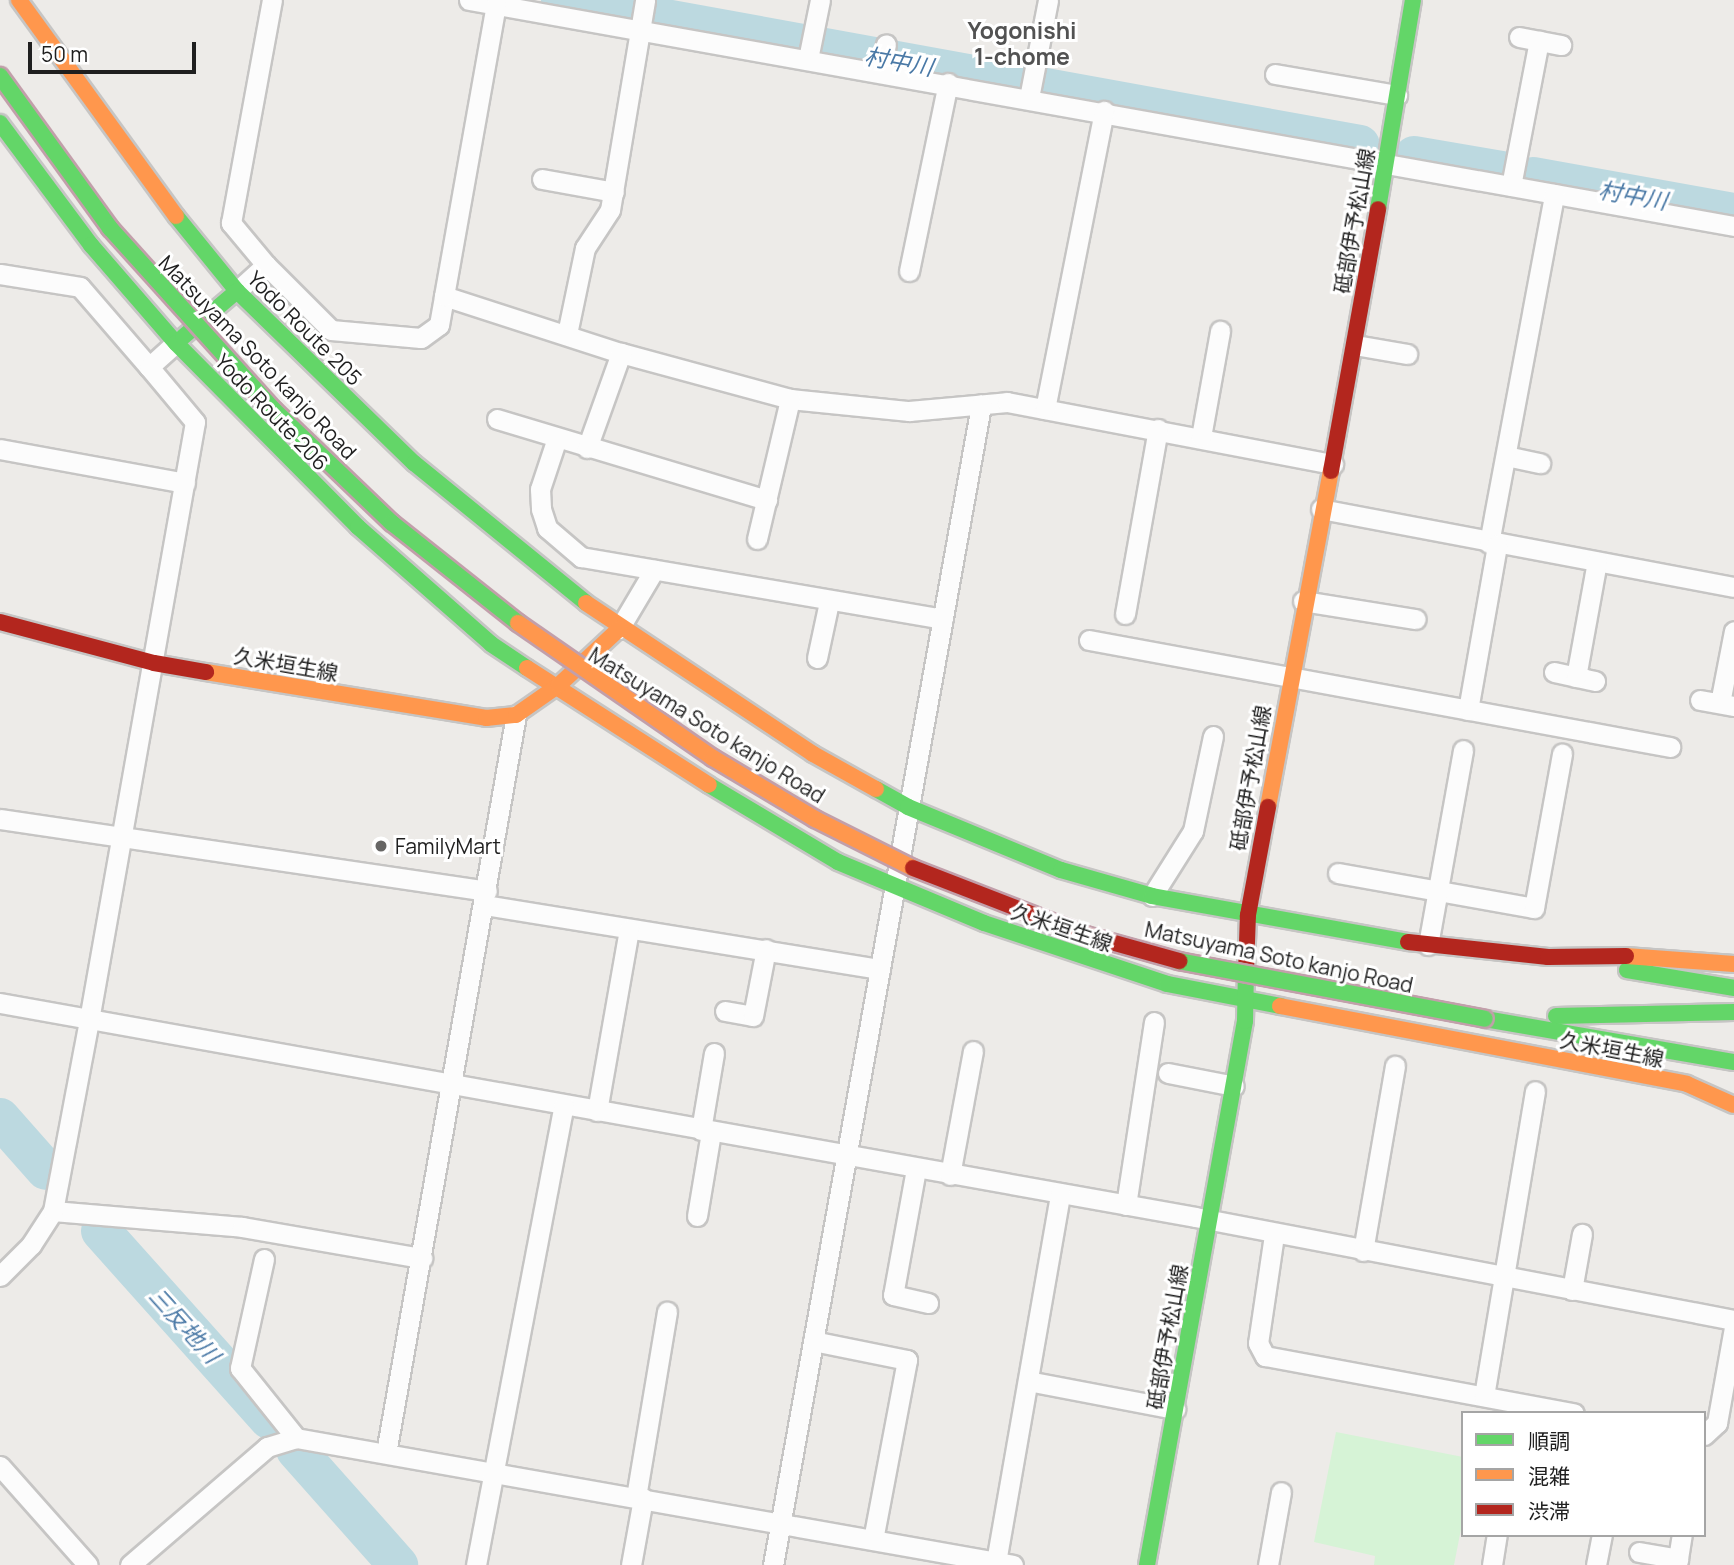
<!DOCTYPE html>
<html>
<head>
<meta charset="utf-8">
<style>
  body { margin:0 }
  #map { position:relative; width:1734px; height:1565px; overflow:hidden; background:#edebe8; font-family:Manrope,"Noto Sans JP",sans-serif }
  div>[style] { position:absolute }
  .park>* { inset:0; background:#d6f3d6 }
  .river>* { height:40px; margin:-20px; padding:0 20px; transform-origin:20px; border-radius:20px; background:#bcd9e0 }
  .roads { filter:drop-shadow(2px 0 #c6c5c4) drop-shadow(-2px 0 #c6c5c4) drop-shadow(0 2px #c6c5c4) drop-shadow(0 -2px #c6c5c4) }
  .street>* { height:19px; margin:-9.5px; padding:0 9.5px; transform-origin:9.5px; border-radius:9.5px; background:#fcfcfc }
  .fast>* { height:16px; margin:-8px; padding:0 8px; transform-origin:8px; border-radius:8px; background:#63d668 }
  .slow>* { height:16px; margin:-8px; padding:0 8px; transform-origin:8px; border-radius:8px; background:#ff974d }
  .jam>* { height:16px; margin:-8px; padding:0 8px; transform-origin:8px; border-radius:8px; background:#b3261e }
  .bridges { filter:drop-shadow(2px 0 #c29faa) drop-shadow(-2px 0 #c29faa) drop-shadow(0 2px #c29faa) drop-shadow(0 -2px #c29faa) }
  .fast-bridge>* { height:16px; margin:-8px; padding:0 8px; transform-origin:8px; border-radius:8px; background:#63d668 }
  .slow-bridge>* { height:16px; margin:-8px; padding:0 8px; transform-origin:8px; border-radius:8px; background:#ff974d }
  .jam-bridge>* { height:16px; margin:-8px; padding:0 8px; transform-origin:8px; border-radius:8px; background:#b3261e }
  .dots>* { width:19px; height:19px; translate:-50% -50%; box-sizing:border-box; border:4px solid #fff; border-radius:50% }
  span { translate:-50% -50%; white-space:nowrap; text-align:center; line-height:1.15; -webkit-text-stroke:6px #fff; paint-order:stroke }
  .street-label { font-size:21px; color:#1f1f1f }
  .poi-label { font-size:21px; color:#1f1f1f }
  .left { translate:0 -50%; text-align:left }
  .neighbourhood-label { font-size:23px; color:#525252; font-weight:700 }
  .water-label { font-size:23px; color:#4a79a6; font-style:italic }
  .legend { position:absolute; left:1461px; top:1411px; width:245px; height:126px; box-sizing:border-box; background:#fff; border:2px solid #a5a5a5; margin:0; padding:9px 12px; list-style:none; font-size:21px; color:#1f1f1f }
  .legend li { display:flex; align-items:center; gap:14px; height:35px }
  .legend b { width:35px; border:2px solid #a5a5a5 }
  .scale { position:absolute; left:28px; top:42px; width:168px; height:32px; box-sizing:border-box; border:4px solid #1f1f1f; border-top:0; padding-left:9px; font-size:21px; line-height:24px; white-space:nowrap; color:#1f1f1f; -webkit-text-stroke:5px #fff; paint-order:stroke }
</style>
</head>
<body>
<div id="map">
  <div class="park">
    <div style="clip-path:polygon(1336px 1432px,1463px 1457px,1463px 1519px,1454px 1565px,1374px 1565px,1375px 1556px,1314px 1542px)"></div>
  </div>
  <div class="river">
    <div style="left:561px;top:0;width:812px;rotate:10.29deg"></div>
    <div style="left:1414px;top:156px;width:89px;rotate:9.7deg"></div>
    <div style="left:1533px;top:177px;width:204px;rotate:10.2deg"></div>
    <div style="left:0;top:1118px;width:69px;rotate:48.5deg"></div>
    <div style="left:101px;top:1231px;width:252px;rotate:48.2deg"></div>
    <div style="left:296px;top:1450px;width:154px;rotate:48.4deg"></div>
  </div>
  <div class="roads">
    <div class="street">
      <div style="left:469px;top:0;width:1285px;rotate:10.13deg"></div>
      <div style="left:1519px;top:37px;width:43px;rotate:10.8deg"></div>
      <div style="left:808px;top:59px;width:60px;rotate:-78.5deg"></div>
      <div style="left:881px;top:72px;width:28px;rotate:-80deg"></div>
      <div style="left:1275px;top:74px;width:124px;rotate:9.8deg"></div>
      <div style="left:1029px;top:98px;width:100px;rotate:-79deg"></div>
      <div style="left:542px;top:179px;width:73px;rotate:10.2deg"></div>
      <div style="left:1511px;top:186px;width:148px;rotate:-79.1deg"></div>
      <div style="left:266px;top:265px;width:92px;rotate:45deg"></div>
      <div style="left:331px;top:330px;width:90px;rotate:5.1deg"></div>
      <div style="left:421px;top:338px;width:22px;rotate:-36deg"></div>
      <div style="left:439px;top:325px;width:29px;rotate:-80deg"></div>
      <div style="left:444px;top:296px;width:186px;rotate:17.9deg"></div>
      <div style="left:621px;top:353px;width:175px;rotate:15.2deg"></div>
      <div style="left:790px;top:399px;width:120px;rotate:5.8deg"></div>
      <div style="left:909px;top:411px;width:98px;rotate:-5.2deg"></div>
      <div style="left:1007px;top:402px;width:332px;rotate:10.8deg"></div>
      <div style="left:909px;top:271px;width:192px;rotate:-78.3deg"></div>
      <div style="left:0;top:274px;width:81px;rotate:9.2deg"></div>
      <div style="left:80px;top:287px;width:106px;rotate:49.2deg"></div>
      <div style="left:237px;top:291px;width:39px;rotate:-42deg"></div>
      <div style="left:266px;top:265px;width:55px;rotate:-129.8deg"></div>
      <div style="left:231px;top:223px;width:227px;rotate:-79.6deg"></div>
      <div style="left:444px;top:296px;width:296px;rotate:-79.9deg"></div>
      <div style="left:567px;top:334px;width:88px;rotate:-78.2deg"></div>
      <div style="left:585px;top:248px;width:45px;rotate:-56.7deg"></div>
      <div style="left:610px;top:210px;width:213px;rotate:-80.5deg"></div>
      <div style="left:1355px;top:345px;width:53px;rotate:9.8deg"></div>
      <div style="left:1045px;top:409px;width:304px;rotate:-78.8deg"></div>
      <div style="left:497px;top:419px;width:282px;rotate:16.7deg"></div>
      <div style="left:1201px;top:437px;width:108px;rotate:-79.8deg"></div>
      <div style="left:557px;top:438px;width:54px;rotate:108.4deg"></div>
      <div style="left:540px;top:489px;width:20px;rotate:87deg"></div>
      <div style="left:541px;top:509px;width:20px;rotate:72deg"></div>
      <div style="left:547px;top:528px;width:45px;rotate:40.5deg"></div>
      <div style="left:581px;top:557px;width:367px;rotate:9.7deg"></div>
      <div style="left:587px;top:448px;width:101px;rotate:-70.3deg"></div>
      <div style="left:0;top:449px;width:188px;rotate:10.4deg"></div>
      <div style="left:1506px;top:456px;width:35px;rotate:12deg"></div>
      <div style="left:1321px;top:509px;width:420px;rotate:10.7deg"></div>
      <div style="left:757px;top:539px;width:144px;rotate:-76.7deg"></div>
      <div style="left:1489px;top:543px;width:355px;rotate:-79.4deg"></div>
      <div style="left:1303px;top:601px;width:114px;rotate:9.1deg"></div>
      <div style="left:1125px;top:614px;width:188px;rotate:-79.9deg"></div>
      <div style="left:619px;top:629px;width:69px;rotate:-59.3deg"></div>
      <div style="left:1089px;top:640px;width:591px;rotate:10.43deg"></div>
      <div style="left:817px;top:658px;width:57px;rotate:-77.9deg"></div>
      <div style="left:1554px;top:672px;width:42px;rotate:12.4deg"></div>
      <div style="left:1576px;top:677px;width:117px;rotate:-79.7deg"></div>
      <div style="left:1700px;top:700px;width:35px;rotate:10deg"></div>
      <div style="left:1720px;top:703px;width:73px;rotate:-79deg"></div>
      <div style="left:1468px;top:710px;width:168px;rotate:-80deg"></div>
      <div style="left:0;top:819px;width:492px;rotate:8.4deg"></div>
      <div style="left:1338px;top:873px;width:199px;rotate:10.1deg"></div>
      <div style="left:1534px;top:908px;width:157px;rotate:-79.7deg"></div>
      <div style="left:1152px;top:896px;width:77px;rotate:-57.8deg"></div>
      <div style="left:1193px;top:831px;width:97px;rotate:-78.1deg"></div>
      <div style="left:484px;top:905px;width:401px;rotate:9.2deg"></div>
      <div style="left:1428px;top:945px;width:198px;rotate:-79.8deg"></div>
      <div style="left:0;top:1003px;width:1214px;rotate:10.15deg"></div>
      <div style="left:1195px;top:1217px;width:549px;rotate:10.82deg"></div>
      <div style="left:725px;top:1011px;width:28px;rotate:10deg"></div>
      <div style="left:753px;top:1016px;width:68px;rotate:-79deg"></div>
      <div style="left:1168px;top:1073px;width:67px;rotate:11.1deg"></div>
      <div style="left:597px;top:1111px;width:184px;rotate:-80deg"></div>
      <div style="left:701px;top:1130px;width:78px;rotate:-80.4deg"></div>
      <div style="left:916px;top:1169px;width:128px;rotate:100.3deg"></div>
      <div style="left:893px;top:1295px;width:36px;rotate:13deg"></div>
      <div style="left:950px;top:1175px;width:126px;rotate:-79.5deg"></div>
      <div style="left:1126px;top:1205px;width:185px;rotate:-81.3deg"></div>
      <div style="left:53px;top:1211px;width:190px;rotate:4.8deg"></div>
      <div style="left:242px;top:1227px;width:183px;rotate:9.8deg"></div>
      <div style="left:697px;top:1216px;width:85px;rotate:-80.5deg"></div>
      <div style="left:1274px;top:1235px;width:109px;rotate:98.4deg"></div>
      <div style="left:1258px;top:1343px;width:15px;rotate:62deg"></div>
      <div style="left:1265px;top:1356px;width:314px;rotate:10.5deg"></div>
      <div style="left:1363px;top:1251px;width:188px;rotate:-80.2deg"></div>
      <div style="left:264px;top:1259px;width:112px;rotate:102.4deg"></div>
      <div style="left:240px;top:1368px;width:90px;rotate:51.3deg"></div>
      <div style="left:0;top:1276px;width:44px;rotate:-45deg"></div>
      <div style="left:31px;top:1245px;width:40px;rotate:-57.1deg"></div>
      <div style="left:53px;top:1211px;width:194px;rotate:-79.3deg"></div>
      <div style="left:89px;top:1020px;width:607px;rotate:-79.95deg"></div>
      <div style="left:195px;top:422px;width:72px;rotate:-129.9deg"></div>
      <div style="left:149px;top:367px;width:36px;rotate:-42deg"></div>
      <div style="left:1572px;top:1290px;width:57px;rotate:-79.9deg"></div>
      <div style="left:813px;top:1341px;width:96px;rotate:11.4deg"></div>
      <div style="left:907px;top:1360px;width:183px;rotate:100.7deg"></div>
      <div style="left:1028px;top:1381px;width:150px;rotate:10.8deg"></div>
      <div style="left:1484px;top:1396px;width:309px;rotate:-80.5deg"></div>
      <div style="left:1704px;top:1435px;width:18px;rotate:-43deg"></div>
      <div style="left:1717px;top:1423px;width:97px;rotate:-79.9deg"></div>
      <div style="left:386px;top:1453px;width:749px;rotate:-80.01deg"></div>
      <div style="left:0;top:1466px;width:132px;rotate:48.4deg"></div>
      <div style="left:636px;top:1497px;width:188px;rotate:-80.5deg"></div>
      <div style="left:1639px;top:1552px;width:40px;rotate:10deg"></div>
      <div style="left:996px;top:1562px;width:374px;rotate:-80.1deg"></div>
      <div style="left:130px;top:1565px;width:181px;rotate:-40.7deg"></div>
      <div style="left:267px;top:1447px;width:30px;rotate:-17deg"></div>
      <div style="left:296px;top:1438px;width:728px;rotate:10.04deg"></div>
      <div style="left:476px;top:1565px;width:468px;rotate:-79.2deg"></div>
      <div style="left:631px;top:1565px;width:68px;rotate:-79.8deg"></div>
      <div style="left:773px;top:1565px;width:1179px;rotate:-79.83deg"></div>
      <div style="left:1268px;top:1565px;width:74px;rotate:-79.9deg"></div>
      <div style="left:1492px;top:1565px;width:30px;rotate:-81deg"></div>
      <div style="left:1596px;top:1565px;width:31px;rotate:-79deg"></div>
      <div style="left:1677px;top:1565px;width:30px;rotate:-81deg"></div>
    </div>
    <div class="fast">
      <div style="left:0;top:123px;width:152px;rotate:53.3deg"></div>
      <div style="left:91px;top:245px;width:130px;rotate:49.1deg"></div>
      <div style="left:176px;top:343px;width:259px;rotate:45.3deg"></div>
      <div style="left:358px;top:527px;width:177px;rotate:41.3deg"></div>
      <div style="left:491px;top:644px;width:43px;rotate:33.7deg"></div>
      <div style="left:1378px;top:209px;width:212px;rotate:-80.5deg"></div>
      <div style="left:176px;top:216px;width:97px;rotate:50.9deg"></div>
      <div style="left:237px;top:291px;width:247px;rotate:44.2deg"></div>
      <div style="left:414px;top:463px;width:222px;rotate:39.1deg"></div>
      <div style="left:183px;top:337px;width:71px;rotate:-40.4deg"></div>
      <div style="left:709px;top:785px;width:150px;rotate:30.8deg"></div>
      <div style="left:838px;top:862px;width:158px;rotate:22.7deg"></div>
      <div style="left:984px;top:923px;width:193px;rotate:18.4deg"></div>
      <div style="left:1167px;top:984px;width:115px;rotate:11deg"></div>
      <div style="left:876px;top:789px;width:37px;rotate:29deg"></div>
      <div style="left:908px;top:807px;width:165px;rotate:22.4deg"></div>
      <div style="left:1061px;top:870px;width:95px;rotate:15.9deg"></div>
      <div style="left:1152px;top:896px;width:260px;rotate:10.2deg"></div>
      <div style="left:1627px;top:970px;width:109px;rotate:9.5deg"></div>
      <div style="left:1556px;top:1016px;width:178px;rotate:-1.3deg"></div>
      <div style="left:1485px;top:1019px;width:253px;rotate:9.8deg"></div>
      <div style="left:1147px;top:1565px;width:553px;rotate:-79.79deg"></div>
      <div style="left:1245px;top:1021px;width:50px;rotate:-88.9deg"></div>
    </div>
    <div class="slow">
      <div style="left:19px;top:0;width:267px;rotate:54deg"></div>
      <div style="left:586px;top:603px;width:273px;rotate:33.6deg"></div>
      <div style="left:813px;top:754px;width:72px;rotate:29.1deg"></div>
      <div style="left:527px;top:668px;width:216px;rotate:32.7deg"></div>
      <div style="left:206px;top:672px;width:284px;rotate:9.3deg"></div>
      <div style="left:486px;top:718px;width:30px;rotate:-6deg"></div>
      <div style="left:516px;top:715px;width:52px;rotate:-34.9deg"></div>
      <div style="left:559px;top:685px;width:82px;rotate:-43deg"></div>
      <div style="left:1268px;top:807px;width:342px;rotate:-79.4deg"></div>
      <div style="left:1626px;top:956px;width:108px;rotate:4.2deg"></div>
      <div style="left:1280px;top:1006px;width:414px;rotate:10.8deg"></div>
      <div style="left:1687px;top:1084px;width:51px;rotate:24.1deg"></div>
    </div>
    <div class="jam">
      <div style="left:1331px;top:471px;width:266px;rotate:-79.8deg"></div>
      <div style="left:0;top:622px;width:159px;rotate:14.9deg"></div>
      <div style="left:154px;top:663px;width:53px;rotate:9.8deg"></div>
      <div style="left:1408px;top:942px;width:141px;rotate:6.1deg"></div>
      <div style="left:1548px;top:957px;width:78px;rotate:-0.7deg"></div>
      <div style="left:1246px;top:971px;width:56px;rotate:-88deg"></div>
      <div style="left:1248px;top:915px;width:110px;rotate:-79.5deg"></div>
    </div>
  </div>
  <div class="bridges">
    <div class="fast-bridge">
      <div style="left:0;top:76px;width:188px;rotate:54.1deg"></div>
      <div style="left:110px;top:228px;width:245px;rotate:48deg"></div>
      <div style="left:274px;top:410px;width:163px;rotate:43.8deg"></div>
      <div style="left:392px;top:523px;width:161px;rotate:38.4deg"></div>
      <div style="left:1179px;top:961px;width:311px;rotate:10.7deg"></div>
    </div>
    <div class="slow-bridge">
      <div style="left:518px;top:623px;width:237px;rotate:34.7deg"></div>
      <div style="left:713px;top:758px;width:119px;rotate:30.9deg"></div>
      <div style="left:815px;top:819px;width:110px;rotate:26.6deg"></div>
    </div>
    <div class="jam-bridge">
      <div style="left:913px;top:868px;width:186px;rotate:21.2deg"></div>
      <div style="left:1086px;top:935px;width:97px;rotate:15.6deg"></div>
    </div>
  </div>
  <div class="dots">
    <div style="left:381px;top:846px;background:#676665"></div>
  </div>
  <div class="street-label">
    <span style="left:1354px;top:221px;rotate:-80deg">砥部伊予松山線</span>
    <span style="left:305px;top:328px;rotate:45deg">Yodo Route 205</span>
    <span style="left:258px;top:357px;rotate:46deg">Matsuyama Soto kanjo Road</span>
    <span style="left:272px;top:412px;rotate:46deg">Yodo Route 206</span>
    <span style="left:286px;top:664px;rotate:10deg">久米垣生線</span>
    <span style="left:707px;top:725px;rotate:32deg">Matsuyama Soto kanjo Road</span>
    <span style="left:1250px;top:778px;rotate:-80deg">砥部伊予松山線</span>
    <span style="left:1062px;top:927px;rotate:19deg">久米垣生線</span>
    <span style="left:1279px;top:957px;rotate:12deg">Matsuyama Soto kanjo Road</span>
    <span style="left:1612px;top:1049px;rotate:11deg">久米垣生線</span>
    <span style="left:1167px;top:1337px;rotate:-80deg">砥部伊予松山線</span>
  </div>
  <div class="poi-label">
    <span class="left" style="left:395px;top:846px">FamilyMart</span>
  </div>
  <div class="neighbourhood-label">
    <span style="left:1022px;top:43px">Yogonishi<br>1-chome</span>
  </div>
  <div class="water-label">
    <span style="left:899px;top:61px;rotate:10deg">村中川</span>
    <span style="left:1633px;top:195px;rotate:10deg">村中川</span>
    <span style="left:185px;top:1325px;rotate:48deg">三反地川</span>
  </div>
  <ul class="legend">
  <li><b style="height:9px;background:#63d668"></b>順調</li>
  <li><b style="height:9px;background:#ff974d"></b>混雑</li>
  <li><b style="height:9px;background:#b3261e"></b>渋滞</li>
  </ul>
  <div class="scale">50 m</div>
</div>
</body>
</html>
